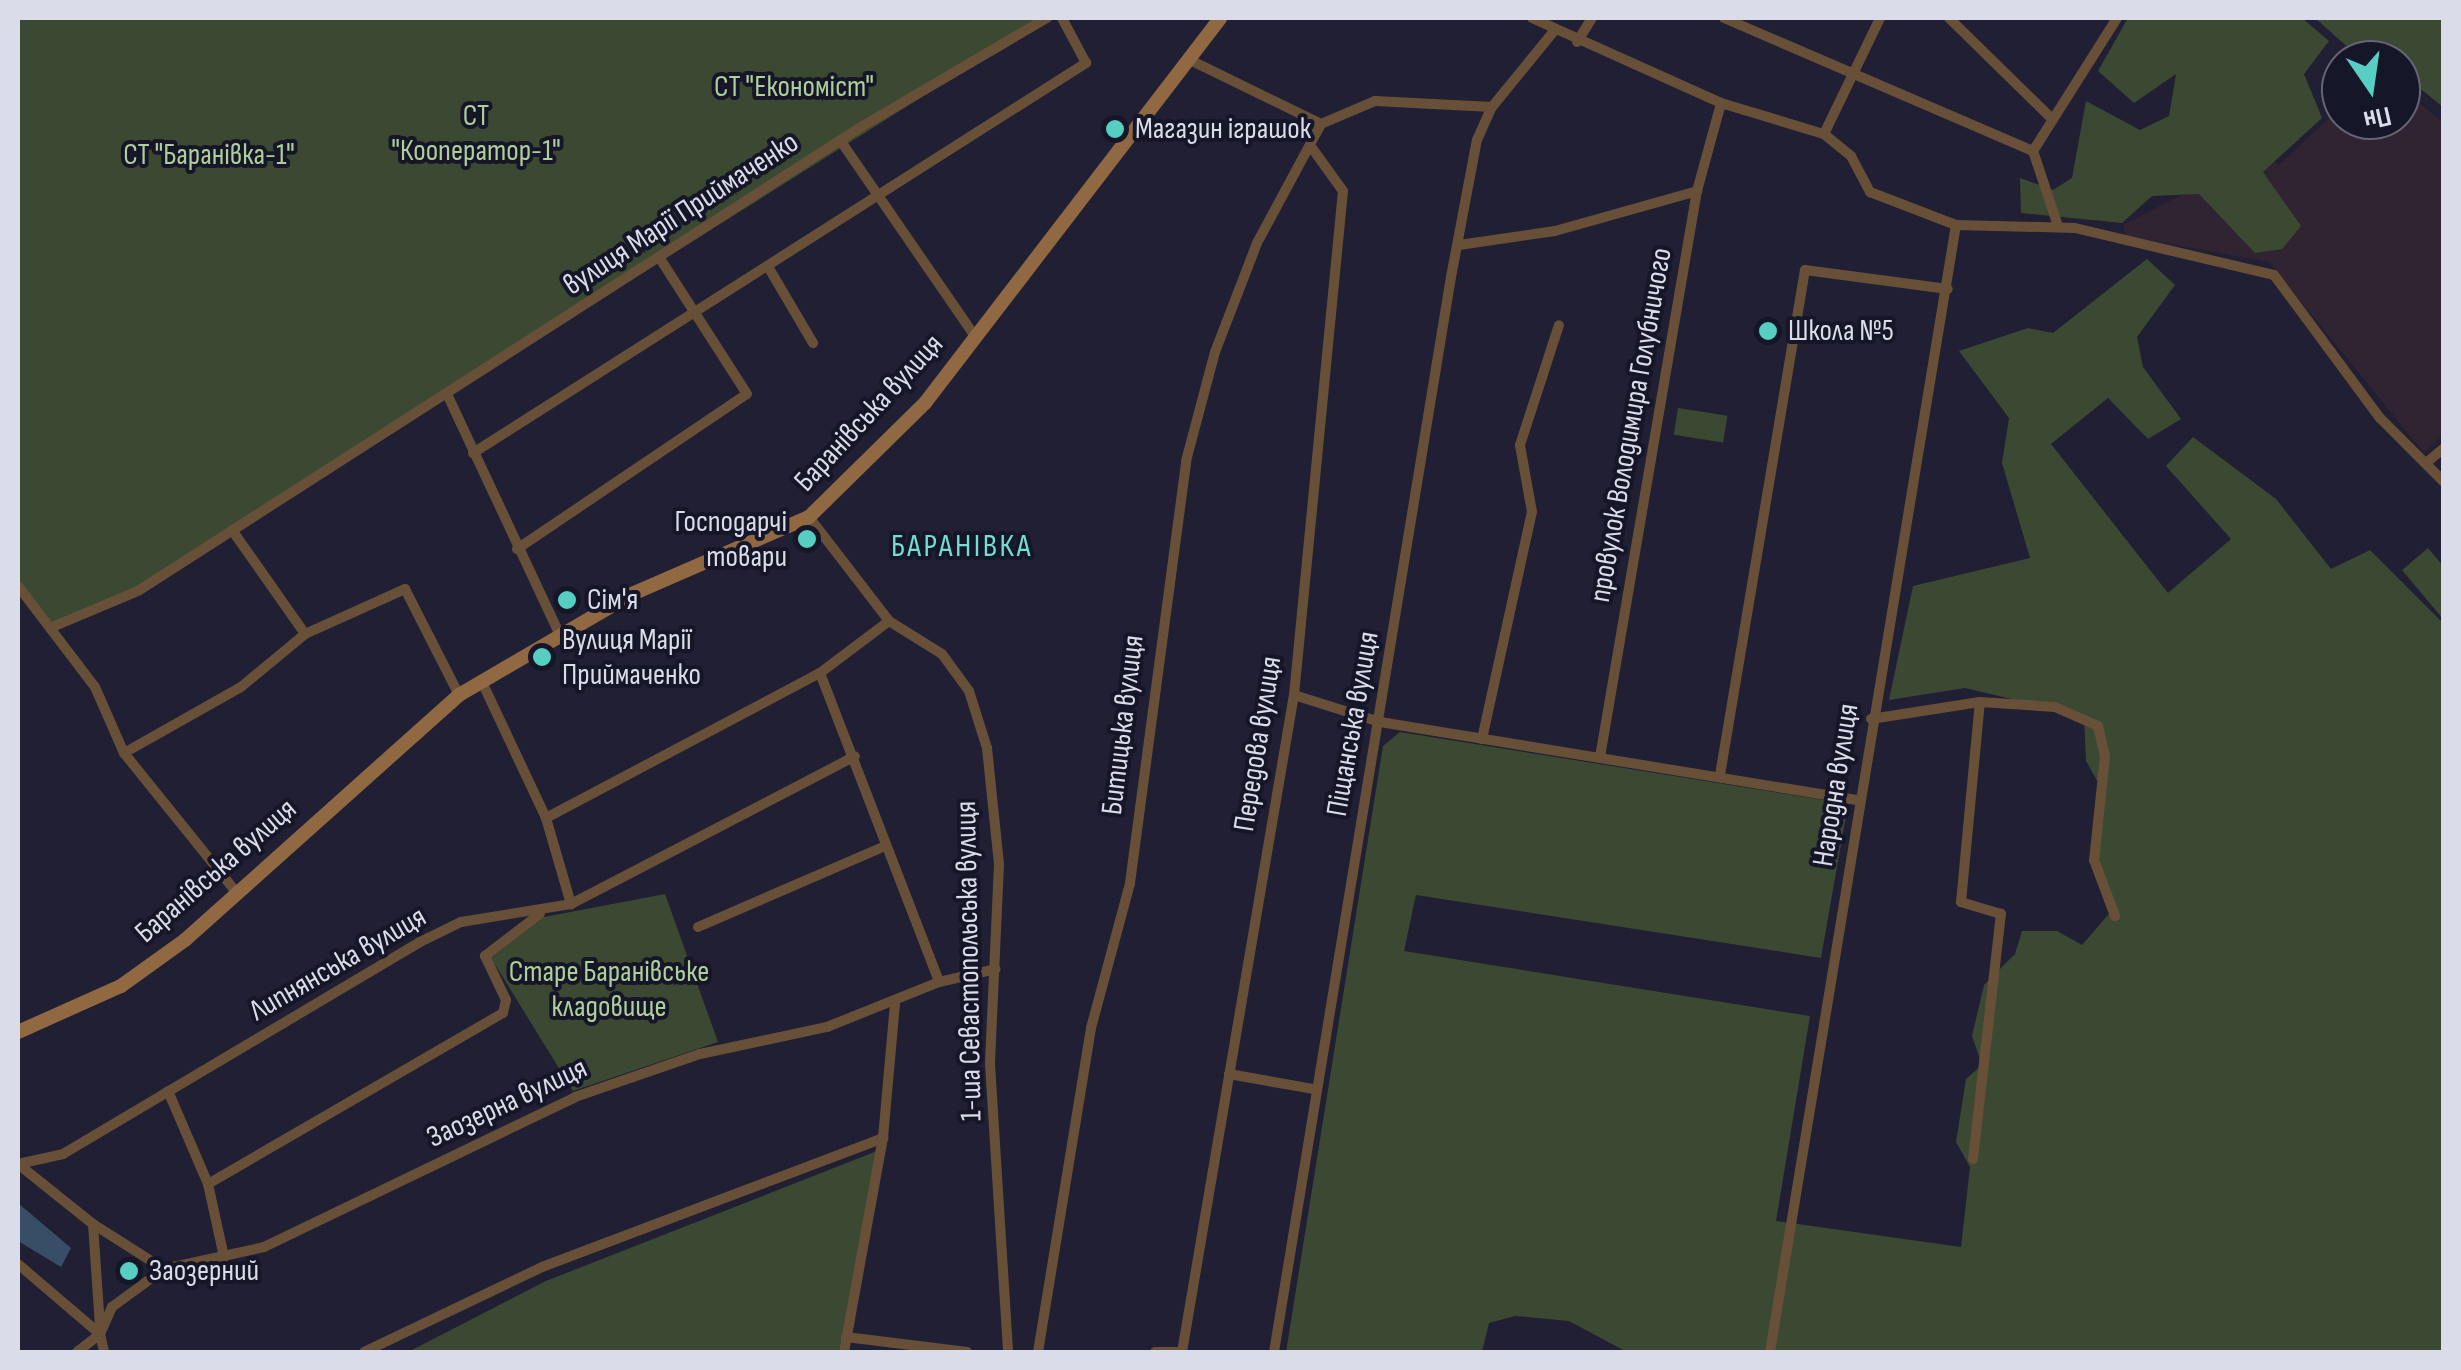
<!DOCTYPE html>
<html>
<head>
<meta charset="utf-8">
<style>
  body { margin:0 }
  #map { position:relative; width:2461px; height:1370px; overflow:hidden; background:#201f33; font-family:"Sofia Sans Condensed",sans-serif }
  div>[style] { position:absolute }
  .industrial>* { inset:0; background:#302432 }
  .green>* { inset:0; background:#3c4932; transform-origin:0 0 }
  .water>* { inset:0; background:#384e67 }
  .minor>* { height:10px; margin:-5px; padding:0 5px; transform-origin:5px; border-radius:5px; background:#685038 }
  .secondary>* { height:14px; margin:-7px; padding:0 7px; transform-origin:7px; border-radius:7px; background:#906942 }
  .dots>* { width:28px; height:28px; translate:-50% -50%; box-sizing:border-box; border:5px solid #161629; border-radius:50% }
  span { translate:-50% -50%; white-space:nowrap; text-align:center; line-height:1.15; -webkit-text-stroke:8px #161629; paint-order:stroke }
  .park-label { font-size:30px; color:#afce99 }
  .poi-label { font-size:30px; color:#dbdce9 }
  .left { translate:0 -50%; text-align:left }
  .right { translate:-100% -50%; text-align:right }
  .street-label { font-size:30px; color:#dbdce9 }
  .neighbourhood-label { font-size:32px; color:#73ddd2; letter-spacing:2.5px }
  .frame { position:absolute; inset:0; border:20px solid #dbdce9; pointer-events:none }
  .north { position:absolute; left:2321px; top:40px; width:100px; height:100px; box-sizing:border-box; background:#161629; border:2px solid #656576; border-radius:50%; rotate:167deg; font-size:28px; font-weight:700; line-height:40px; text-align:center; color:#dbdce9 }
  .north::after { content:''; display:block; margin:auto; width:35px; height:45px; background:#57cec2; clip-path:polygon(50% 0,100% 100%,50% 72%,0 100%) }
</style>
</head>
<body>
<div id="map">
  <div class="industrial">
    <div style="clip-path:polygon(2401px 87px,2443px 123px,2443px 435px,2424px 453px,2269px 262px,2126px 236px,2123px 225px,2263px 153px,2279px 165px,2341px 107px,2341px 120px,2401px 120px)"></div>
  </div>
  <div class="green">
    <div style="clip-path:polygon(18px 18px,1047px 18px,138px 591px,50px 628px,18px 586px)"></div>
    <div style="clip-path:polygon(2128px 18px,2302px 18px,2329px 41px,2304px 74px,2322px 118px,2263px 172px,2301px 226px,2282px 249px,2255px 253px,2199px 194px,2152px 196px,2122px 223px,2021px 213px,2020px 178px,2053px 190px,2072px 178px,2086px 101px,2140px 130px,2169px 116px,2176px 74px,2134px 103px,2098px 71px)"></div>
    <div style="clip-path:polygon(2315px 18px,2443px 18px,2443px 107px,2401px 73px,2401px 60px,2360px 58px)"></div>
    <div style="clip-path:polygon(2147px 259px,2175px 285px,2137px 337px,2143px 367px,2181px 419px,2148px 439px,2108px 398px,2051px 444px,2168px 593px,2231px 539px,2166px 466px,2193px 437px,2276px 499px,2331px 569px,2370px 550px,2443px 623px,2443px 1352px,1627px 1352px,1569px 1321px,1515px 1316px,1489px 1323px,1482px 1352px,1286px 1352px,1383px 746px,1400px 732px,1848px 804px,1821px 958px,1416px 895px,1404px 951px,1810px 1016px,1776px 1221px,1961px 1247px,1970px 1167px,1956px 1142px,1966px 1079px,1982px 1065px,1972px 1036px,1984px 985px,2015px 954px,2022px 931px,2057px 931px,2082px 945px,2114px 908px,2097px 858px,2103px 791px,2086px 761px,2084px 716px,1965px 688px,1889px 700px,1913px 586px,2030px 558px,2002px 463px,2009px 418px,1959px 351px,2028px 328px,2053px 333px)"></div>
    <div style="left:1678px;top:408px;width:50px;height:27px;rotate:9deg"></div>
    <div style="clip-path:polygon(2428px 548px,2443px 566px,2443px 619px,2402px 570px)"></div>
    <div style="clip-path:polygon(665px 894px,718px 1042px,573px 1091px,491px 958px,544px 917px)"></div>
    <div style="clip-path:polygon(877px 1151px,839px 1352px,408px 1352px,546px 1281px)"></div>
  </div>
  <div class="water">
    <div style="clip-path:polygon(18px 1203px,71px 1248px,61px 1267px,18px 1241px)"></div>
  </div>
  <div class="minor">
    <div style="left:1532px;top:18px;width:207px;rotate:24.2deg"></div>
    <div style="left:1721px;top:103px;width:108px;rotate:16.8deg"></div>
    <div style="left:1824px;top:134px;width:35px;rotate:39deg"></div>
    <div style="left:1851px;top:156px;width:41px;rotate:62.2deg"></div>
    <div style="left:1870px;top:192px;width:92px;rotate:21deg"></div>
    <div style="left:1956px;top:225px;width:119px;rotate:1.4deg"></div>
    <div style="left:2075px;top:228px;width:204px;rotate:13.3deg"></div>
    <div style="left:2274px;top:275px;width:178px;rotate:53.5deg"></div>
    <div style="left:2380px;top:418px;width:91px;rotate:45deg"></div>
    <div style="left:1724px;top:18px;width:336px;rotate:23.3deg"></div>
    <div style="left:1949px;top:18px;width:141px;rotate:44.4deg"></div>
    <div style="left:1577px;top:42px;width:28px;rotate:-58deg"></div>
    <div style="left:1190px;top:60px;width:146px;rotate:26deg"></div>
    <div style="left:1321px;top:124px;width:59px;rotate:-23.1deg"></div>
    <div style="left:1375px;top:101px;width:117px;rotate:2.9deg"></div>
    <div style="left:1492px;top:107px;width:98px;rotate:-50.8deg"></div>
    <div style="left:1824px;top:134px;width:129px;rotate:-64.2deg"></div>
    <div style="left:840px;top:140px;width:240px;rotate:55.5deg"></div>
    <div style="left:2058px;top:226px;width:79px;rotate:-108.4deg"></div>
    <div style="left:2033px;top:151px;width:157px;rotate:-57.7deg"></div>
    <div style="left:1459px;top:245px;width:97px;rotate:-8.3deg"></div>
    <div style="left:1555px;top:231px;width:148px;rotate:-15.7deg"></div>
    <div style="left:770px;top:270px;width:85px;rotate:59.5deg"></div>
    <div style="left:447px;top:394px;width:266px;rotate:64.9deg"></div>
    <div style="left:473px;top:453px;width:727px;rotate:-32.47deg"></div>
    <div style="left:1086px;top:63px;width:51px;rotate:-118.1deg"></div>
    <div style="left:2426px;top:463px;width:23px;rotate:-40deg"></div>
    <div style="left:809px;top:517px;width:131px;rotate:52.4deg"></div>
    <div style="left:889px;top:621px;width:62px;rotate:31.9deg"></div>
    <div style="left:942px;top:654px;width:46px;rotate:53.9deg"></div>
    <div style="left:969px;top:691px;width:60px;rotate:72.5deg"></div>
    <div style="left:987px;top:748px;width:117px;rotate:84.1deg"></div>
    <div style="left:999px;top:864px;width:200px;rotate:92.6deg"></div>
    <div style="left:990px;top:1064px;width:289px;rotate:86.4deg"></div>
    <div style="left:232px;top:530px;width:127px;rotate:54.9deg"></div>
    <div style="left:517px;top:549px;width:277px;rotate:-34deg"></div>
    <div style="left:747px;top:394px;width:159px;rotate:-122.7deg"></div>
    <div style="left:18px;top:586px;width:127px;rotate:52.7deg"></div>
    <div style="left:95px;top:687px;width:72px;rotate:66.3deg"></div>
    <div style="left:124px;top:753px;width:179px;rotate:51.1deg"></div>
    <div style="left:50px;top:628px;width:95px;rotate:-22.8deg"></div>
    <div style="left:138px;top:591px;width:859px;rotate:-32.69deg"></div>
    <div style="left:861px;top:127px;width:216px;rotate:-30.4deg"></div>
    <div style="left:820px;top:673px;width:331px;rotate:68.9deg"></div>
    <div style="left:482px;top:682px;width:150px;rotate:64.8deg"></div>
    <div style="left:546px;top:818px;width:90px;rotate:73.8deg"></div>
    <div style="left:1294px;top:695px;width:90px;rotate:17.4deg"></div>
    <div style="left:1380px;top:722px;width:483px;rotate:9.3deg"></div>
    <div style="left:1871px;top:719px;width:110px;rotate:-8.9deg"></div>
    <div style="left:1980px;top:702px;width:75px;rotate:3.8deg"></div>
    <div style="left:2055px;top:707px;width:47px;rotate:23.8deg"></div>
    <div style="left:2098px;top:726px;width:31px;rotate:77deg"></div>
    <div style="left:2105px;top:756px;width:105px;rotate:96deg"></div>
    <div style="left:2094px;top:860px;width:60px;rotate:69.4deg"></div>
    <div style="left:1482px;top:739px;width:232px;rotate:-77.6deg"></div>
    <div style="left:1532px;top:512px;width:68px;rotate:-100.2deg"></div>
    <div style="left:1520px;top:445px;width:126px;rotate:-72deg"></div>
    <div style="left:124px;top:753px;width:134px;rotate:-29.4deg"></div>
    <div style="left:241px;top:687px;width:83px;rotate:-39.6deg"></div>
    <div style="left:305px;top:634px;width:110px;rotate:-24.2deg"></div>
    <div style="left:405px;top:589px;width:119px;rotate:63deg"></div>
    <div style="left:1600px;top:757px;width:574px;rotate:-80.28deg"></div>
    <div style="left:1697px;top:191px;width:91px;rotate:-74.7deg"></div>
    <div style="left:1720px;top:775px;width:512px;rotate:-80.45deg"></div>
    <div style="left:1805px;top:270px;width:144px;rotate:7.6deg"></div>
    <div style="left:546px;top:818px;width:310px;rotate:-27.9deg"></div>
    <div style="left:820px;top:673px;width:86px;rotate:-37deg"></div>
    <div style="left:698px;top:927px;width:204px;rotate:-23.4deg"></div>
    <div style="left:1229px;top:1074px;width:85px;rotate:10.1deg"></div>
    <div style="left:168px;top:1091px;width:101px;rotate:66.7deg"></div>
    <div style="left:208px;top:1184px;width:75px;rotate:77.6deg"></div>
    <div style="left:1973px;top:1159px;width:247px;rotate:-83.5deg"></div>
    <div style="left:2001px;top:914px;width:42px;rotate:-163.3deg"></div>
    <div style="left:1961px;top:902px;width:201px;rotate:-84.6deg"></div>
    <div style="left:18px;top:1164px;width:46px;rotate:-12.5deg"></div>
    <div style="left:63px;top:1154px;width:415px;rotate:-30.7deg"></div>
    <div style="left:420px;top:942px;width:46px;rotate:-26deg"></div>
    <div style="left:461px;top:922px;width:111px;rotate:-9.3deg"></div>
    <div style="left:571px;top:904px;width:320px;rotate:-27.5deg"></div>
    <div style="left:18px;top:1164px;width:96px;rotate:38.7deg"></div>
    <div style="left:93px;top:1224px;width:104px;rotate:86.1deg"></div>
    <div style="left:208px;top:1184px;width:341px;rotate:-30.1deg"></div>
    <div style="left:503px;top:1013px;width:13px;rotate:-77deg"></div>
    <div style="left:506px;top:1000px;width:49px;rotate:-115.5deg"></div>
    <div style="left:485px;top:956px;width:69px;rotate:-37.4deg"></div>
    <div style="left:93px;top:1224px;width:84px;rotate:32.4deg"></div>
    <div style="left:18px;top:1264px;width:108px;rotate:40.5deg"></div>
    <div style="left:100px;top:1334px;width:18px;rotate:77deg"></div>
    <div style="left:846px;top:1337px;width:122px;rotate:7.1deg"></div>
    <div style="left:77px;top:1352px;width:29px;rotate:-38deg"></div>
    <div style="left:100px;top:1334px;width:30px;rotate:-66deg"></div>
    <div style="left:112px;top:1307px;width:64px;rotate:-36.2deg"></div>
    <div style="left:164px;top:1269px;width:102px;rotate:-12.4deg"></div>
    <div style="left:264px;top:1247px;width:345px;rotate:-25.7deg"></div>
    <div style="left:575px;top:1097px;width:132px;rotate:-19deg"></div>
    <div style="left:700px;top:1054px;width:130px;rotate:-12deg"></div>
    <div style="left:827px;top:1027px;width:121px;rotate:-21.9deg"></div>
    <div style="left:939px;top:982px;width:58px;rotate:-12.8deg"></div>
    <div style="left:364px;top:1352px;width:197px;rotate:-25.5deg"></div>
    <div style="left:542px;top:1267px;width:365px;rotate:-20.7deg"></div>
    <div style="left:844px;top:1352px;width:218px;rotate:-79.7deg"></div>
    <div style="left:883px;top:1138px;width:136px;rotate:-84.9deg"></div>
    <div style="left:1038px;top:1352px;width:328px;rotate:-80.7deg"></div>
    <div style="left:1091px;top:1028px;width:150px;rotate:-74.9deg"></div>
    <div style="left:1130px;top:883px;width:426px;rotate:-82.4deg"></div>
    <div style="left:1186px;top:461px;width:113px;rotate:-75.1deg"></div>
    <div style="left:1215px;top:352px;width:117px;rotate:-68.9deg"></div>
    <div style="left:1257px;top:243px;width:135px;rotate:-61.7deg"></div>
    <div style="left:1155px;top:1352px;width:25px"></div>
    <div style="left:1182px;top:1352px;width:666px;rotate:-80.33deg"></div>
    <div style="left:1294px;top:695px;width:506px;rotate:-84.45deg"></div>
    <div style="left:1343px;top:191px;width:53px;rotate:-125.8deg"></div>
    <div style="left:1274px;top:1352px;width:1089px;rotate:-80.65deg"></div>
    <div style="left:1451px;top:277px;width:139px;rotate:-79.3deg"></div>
    <div style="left:1477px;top:140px;width:36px;rotate:-66deg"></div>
    <div style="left:1770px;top:1352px;width:1142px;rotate:-80.63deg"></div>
  </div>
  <div class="secondary">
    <div style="left:18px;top:1032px;width:113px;rotate:-24.1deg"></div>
    <div style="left:121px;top:986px;width:79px;rotate:-35.7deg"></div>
    <div style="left:185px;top:940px;width:368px;rotate:-41.8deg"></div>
    <div style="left:459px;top:695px;width:200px;rotate:-30.3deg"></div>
    <div style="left:632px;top:594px;width:193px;rotate:-23.5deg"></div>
    <div style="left:809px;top:517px;width:163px;rotate:-44.5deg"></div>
    <div style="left:925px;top:403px;width:485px;rotate:-52.5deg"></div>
  </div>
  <div class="dots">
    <div style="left:1115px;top:129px;background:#57cec2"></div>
    <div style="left:1768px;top:331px;background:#57cec2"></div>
    <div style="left:807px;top:539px;background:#57cec2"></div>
    <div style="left:567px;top:600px;background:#57cec2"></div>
    <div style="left:542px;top:657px;background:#57cec2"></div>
    <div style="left:129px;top:1271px;background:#57cec2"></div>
  </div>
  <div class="park-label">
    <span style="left:794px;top:87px">СТ "Економіст"</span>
    <span style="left:476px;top:133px">СТ<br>"Кооператор-1"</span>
    <span style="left:209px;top:155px">СТ "Баранівка-1"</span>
    <span style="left:609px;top:989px">Старе Баранівське<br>кладовище</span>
  </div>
  <div class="poi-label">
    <span class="left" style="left:1135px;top:129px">Магазин іграшок</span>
    <span class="left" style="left:1788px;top:331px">Школа №5</span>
    <span class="right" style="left:787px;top:539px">Господарчі<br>товари</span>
    <span class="left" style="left:587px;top:600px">Сім'я</span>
    <span class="left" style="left:562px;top:657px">Вулиця Марії<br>Приймаченко</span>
    <span class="left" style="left:149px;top:1271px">Заозерний</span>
  </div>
  <div class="street-label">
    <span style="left:681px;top:214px;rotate:-33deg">вулиця Марії Приймаченко</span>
    <span style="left:869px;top:413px;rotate:-47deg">Баранівська вулиця</span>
    <span style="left:1631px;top:425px;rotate:-80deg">провулок Володимира Голубничого</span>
    <span style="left:1353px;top:724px;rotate:-80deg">Піщанська вулиця</span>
    <span style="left:1123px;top:725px;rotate:-83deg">Битицька вулиця</span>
    <span style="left:1258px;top:744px;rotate:-81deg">Передова вулиця</span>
    <span style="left:1836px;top:785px;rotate:-81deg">Народна вулиця</span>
    <span style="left:216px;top:871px;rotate:-41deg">Баранівська вулиця</span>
    <span style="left:969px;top:961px;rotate:-91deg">1-ша Севастопольська вулиця</span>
    <span style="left:338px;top:964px;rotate:-30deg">Липнянська вулиця</span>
    <span style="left:507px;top:1103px;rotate:-25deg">Заозерна вулиця</span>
  </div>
  <div class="neighbourhood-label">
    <span style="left:962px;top:547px">БАРАНІВКА</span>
  </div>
  <div class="frame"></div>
  <div class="north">Пн</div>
</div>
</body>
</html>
